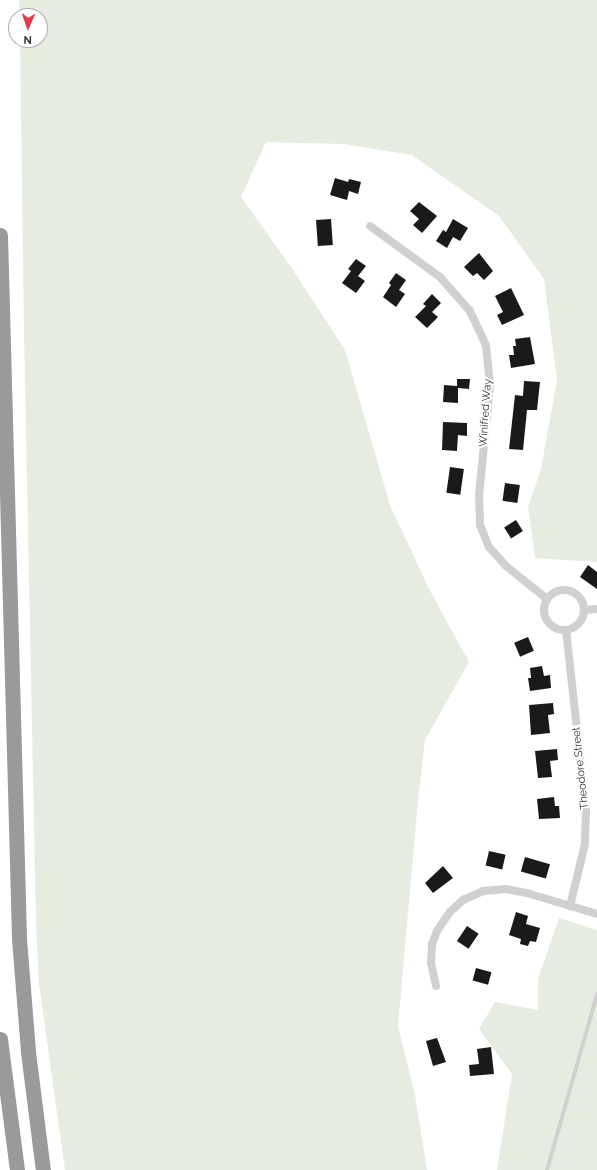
<!DOCTYPE html>
<html>
<head>
<meta charset="utf-8">
<style>
  body { margin:0 }
  #map { position:relative; width:597px; height:1170px; overflow:hidden; background:#fff; font-family:Raleway,sans-serif }
  div>[style] { position:absolute }
  .green>* { inset:0; background:#e6ecdf }
  .building>* { inset:0; background:#1a1a1a; transform-origin:0 0 }
  .lane>* { height:4px; margin:-2px; padding:0 2px; transform-origin:2px; border-radius:2px; background:#d0d0d0 }
  .street>* { height:8px; margin:-4px; padding:0 4px; transform-origin:4px; border-radius:4px; background:#d0d0d0 }
  .street>.ring { margin:-4px; padding:0; box-sizing:content-box; background:none; border:8px solid #d0d0d0; border-radius:50% }
  .highway>* { height:15px; margin:-7.5px; padding:0 7.5px; transform-origin:7.5px; border-radius:7.5px; background:#9a9a9a }
  span { translate:-50% -50%; white-space:nowrap; text-align:center; line-height:1.15; -webkit-text-stroke:4px #fff; paint-order:stroke }
  .street-label { font-size:11px; color:#333 }
  .north { position:absolute; left:8px; top:8px; width:40px; height:40px; box-sizing:border-box; background:#fff; border:1px solid #adadad; border-radius:50%; rotate:182deg; font-size:11px; font-weight:700; line-height:16px; text-align:center; color:#333 }
  .north::after { content:''; display:block; margin:auto; width:14px; height:18px; background:#e63946; clip-path:polygon(50% 0,100% 100%,50% 72%,0 100%) }
</style>
</head>
<body>
<div id="map">
  <div class="green">
    <div style="clip-path:polygon(19px 0,597px 0,597px 562px,535px 558px,528px 507px,541px 469px,557px 380px,544px 279px,499px 216px,412px 155px,343px 144px,266px 142px,241px 197px,291px 267px,345px 350px,390px 505px,428px 587px,469px 662px,425px 740px,418px 801px,398px 1026px,415px 1095px,427px 1170px,65px 1170px,39px 984px,36px 923px,24px 332px,20px 40px,40px 40px,40px 16px,20px 16px)"></div>
    <div style="clip-path:polygon(559px 918px,597px 930px,597px 1170px,497px 1170px,512px 1074px,479px 1029px,495px 1002px,538px 1010px,538px 979px)"></div>
  </div>
  <div class="building">
    <div style="clip-path:polygon(335px 178px,348px 182px,349px 179px,361px 182px,358px 194px,349px 191px,347px 200px,330px 195px)"></div>
    <div style="clip-path:polygon(419px 202px,437px 216px,422px 233px,413px 225px,419px 219px,410px 211px)"></div>
    <div style="left:331px;top:219px;width:26px;height:15px;rotate:86deg"></div>
    <div style="clip-path:polygon(453px 219px,468px 228px,460px 241px,453px 237px,447px 248px,436px 241px,443px 230px,446px 232px)"></div>
    <div style="clip-path:polygon(479px 253px,493px 271px,484px 280px,477px 273px,473px 276px,464px 267px)"></div>
    <div style="clip-path:polygon(356px 259px,366px 266px,358px 276px,365px 281px,356px 293px,342px 283px,351px 271px,348px 269px)"></div>
    <div style="clip-path:polygon(396px 273px,406px 280px,399px 290px,405px 294px,396px 307px,383px 297px,391px 285px,389px 283px)"></div>
    <div style="clip-path:polygon(511px 288px,524px 315px,502px 325px,497px 315px,503px 312px,495px 296px)"></div>
    <div style="clip-path:polygon(432px 294px,441px 303px,432px 312px,438px 317px,427px 328px,415px 317px,426px 306px,423px 304px)"></div>
    <div style="clip-path:polygon(530px 337px,535px 364px,511px 368px,509px 355px,514px 355px,513px 346px,516px 346px,515px 339px)"></div>
    <div style="clip-path:polygon(457px 379px,470px 379px,469px 389px,458px 388px,458px 403px,443px 402px,444px 385px,457px 386px)"></div>
    <div style="clip-path:polygon(524px 381px,540px 382px,537px 410px,527px 410px,523px 450px,509px 449px,515px 395px,523px 396px)"></div>
    <div style="clip-path:polygon(443px 422px,467px 423px,467px 436px,458px 435px,457px 451px,442px 450px)"></div>
    <div style="left:450px;top:467px;width:14px;height:26px;rotate:8deg"></div>
    <div style="left:505px;top:483px;width:15px;height:18px;rotate:8deg"></div>
    <div style="left:516px;top:520px;width:13px;height:14px;rotate:58deg"></div>
    <div style="clip-path:polygon(588px 565px,597px 572px,597px 589px,580px 577px)"></div>
    <div style="left:528px;top:637px;width:15px;height:15px;rotate:67deg"></div>
    <div style="clip-path:polygon(542px 666px,544px 676px,550px 675px,551px 688px,530px 691px,528px 678px,531px 678px,530px 668px)"></div>
    <div style="clip-path:polygon(553px 703px,554px 714px,548px 715px,550px 733px,531px 735px,529px 705px)"></div>
    <div style="clip-path:polygon(557px 749px,558px 760px,550px 761px,552px 777px,538px 778px,535px 751px)"></div>
    <div style="clip-path:polygon(554px 797px,555px 806px,559px 806px,560px 818px,539px 819px,537px 799px)"></div>
    <div style="left:489px;top:851px;width:17px;height:15px;rotate:13deg"></div>
    <div style="left:525px;top:857px;width:26px;height:15px;rotate:16deg"></div>
    <div style="clip-path:polygon(443px 866px,453px 878px,433px 893px,425px 883px)"></div>
    <div style="clip-path:polygon(516px 912px,528px 916px,526px 924px,540px 928px,536px 942px,530px 941px,528px 946px,520px 944px,521px 939px,509px 935px)"></div>
    <div style="left:467px;top:926px;width:14px;height:18px;rotate:34deg"></div>
    <div style="left:476px;top:968px;width:16px;height:13px;rotate:15deg"></div>
    <div style="clip-path:polygon(437px 1038px,446px 1062px,433px 1066px,426px 1041px)"></div>
    <div style="clip-path:polygon(491px 1047px,494px 1074px,470px 1076px,469px 1065px,479px 1064px,477px 1049px)"></div>
  </div>
  <div class="lane">
    <div style="left:547px;top:1170px;width:183px;rotate:-74.1deg"></div>
  </div>
  <div class="street">
    <div style="left:370px;top:226px;width:87px;rotate:36.1deg"></div>
    <div style="left:440px;top:277px;width:45px;rotate:48.6deg"></div>
    <div style="left:470px;top:311px;width:38px;rotate:65deg"></div>
    <div style="left:486px;top:346px;width:39px;rotate:84deg"></div>
    <div style="left:490px;top:385px;width:111px;rotate:95.7deg"></div>
    <div style="left:479px;top:495px;width:30px;rotate:88deg"></div>
    <div style="left:480px;top:525px;width:24px;rotate:68deg"></div>
    <div style="left:489px;top:547px;width:25px;rotate:48deg"></div>
    <div style="left:506px;top:566px;width:53px;rotate:38.8deg"></div>
    <div class="ring" style="left:544px;top:590px;width:32px;height:32px"></div>
    <div style="left:584px;top:610px;width:13px;rotate:-4deg"></div>
    <div style="left:566px;top:630px;width:183px;rotate:83.7deg"></div>
    <div style="left:586px;top:812px;width:32px;rotate:92deg"></div>
    <div style="left:585px;top:844px;width:64px;rotate:103.6deg"></div>
    <div style="left:436px;top:986px;width:24px;rotate:-102deg"></div>
    <div style="left:431px;top:963px;width:19px;rotate:-87deg"></div>
    <div style="left:432px;top:944px;width:14px;rotate:-69deg"></div>
    <div style="left:437px;top:931px;width:23px;rotate:-56deg"></div>
    <div style="left:450px;top:912px;width:18px;rotate:-43deg"></div>
    <div style="left:463px;top:900px;width:22px;rotate:-24deg"></div>
    <div style="left:483px;top:891px;width:23px;rotate:-5deg"></div>
    <div style="left:506px;top:889px;width:21px;rotate:11deg"></div>
    <div style="left:527px;top:893px;width:73px;rotate:16.7deg"></div>
  </div>
  <div class="highway">
    <div style="left:0;top:235px;width:704px;rotate:88.45deg"></div>
    <div style="left:19px;top:939px;width:113px;rotate:85.4deg"></div>
    <div style="left:28px;top:1052px;width:119px;rotate:82.8deg"></div>
    <div style="left:0;top:1039px;width:132px;rotate:82.6deg"></div>
  </div>
  <div class="street-label">
    <span style="left:486px;top:413px;rotate:-86deg">Winifred Way</span>
    <span style="left:581px;top:768px;rotate:-96deg">Theodore Street</span>
  </div>
  <div class="north">N</div>
</div>
</body>
</html>
